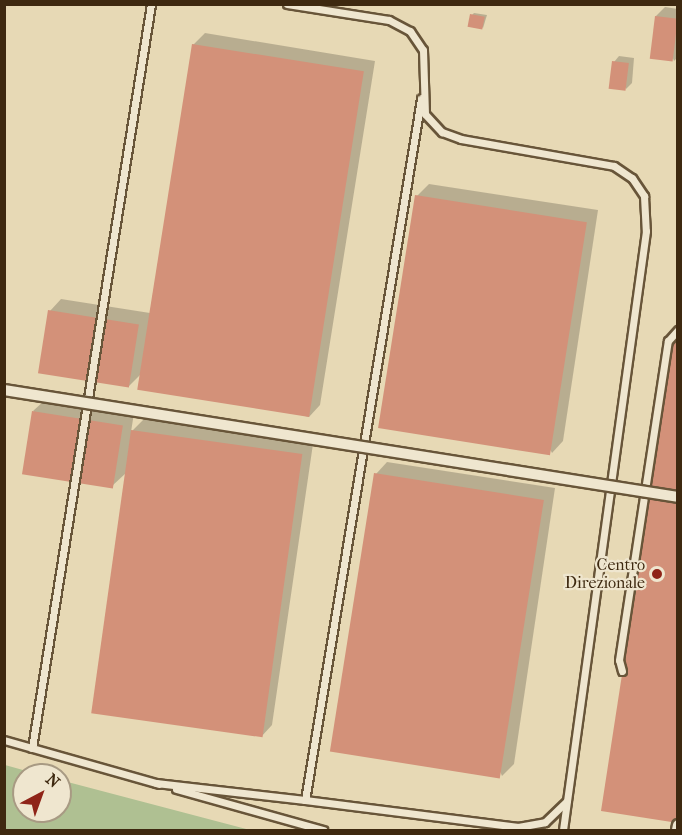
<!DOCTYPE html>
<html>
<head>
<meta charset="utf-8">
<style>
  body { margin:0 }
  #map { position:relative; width:682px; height:835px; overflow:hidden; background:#e7d9b5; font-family:"IM FELL French Canon",serif }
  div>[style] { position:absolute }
  .green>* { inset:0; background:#afc092 }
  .shadow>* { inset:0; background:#0003 }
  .building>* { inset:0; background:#d39179; transform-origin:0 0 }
  .roads { filter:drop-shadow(2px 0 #685539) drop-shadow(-2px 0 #685539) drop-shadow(0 2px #685539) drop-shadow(0 -2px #685539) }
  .service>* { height:7px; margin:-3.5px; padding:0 3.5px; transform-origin:3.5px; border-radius:3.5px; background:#efe6cf }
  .pedestrian>* { height:10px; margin:-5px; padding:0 5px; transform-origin:5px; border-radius:5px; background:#efe6cf }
  .bridges { filter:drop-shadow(2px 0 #685539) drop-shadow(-2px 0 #685539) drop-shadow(0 2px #685539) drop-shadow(0 -2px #685539) }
  .pedestrian-bridge>* { height:10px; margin:-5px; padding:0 5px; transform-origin:5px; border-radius:5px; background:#efe6cf }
  .dots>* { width:16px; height:16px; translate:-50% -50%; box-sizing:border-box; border:3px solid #efe6cf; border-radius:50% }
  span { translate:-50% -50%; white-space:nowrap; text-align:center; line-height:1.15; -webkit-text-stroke:4.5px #efe6cf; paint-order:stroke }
  .poi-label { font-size:16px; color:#3e2910 }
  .right { translate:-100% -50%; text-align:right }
  .frame { position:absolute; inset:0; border:6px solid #3e2910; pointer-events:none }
  .north { position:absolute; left:12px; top:763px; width:60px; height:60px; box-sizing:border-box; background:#efe6cf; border:2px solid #a89a83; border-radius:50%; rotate:41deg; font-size:16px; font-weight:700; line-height:24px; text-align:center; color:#3e2910 }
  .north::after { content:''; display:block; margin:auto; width:21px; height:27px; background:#8f2418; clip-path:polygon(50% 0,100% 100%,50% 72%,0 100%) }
</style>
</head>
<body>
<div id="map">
  <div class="green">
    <div style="clip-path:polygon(5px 765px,41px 775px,24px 775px,24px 811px,60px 811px,60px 780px,250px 830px,5px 830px)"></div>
  </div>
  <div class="shadow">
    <div style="clip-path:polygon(665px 7px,678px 9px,678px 57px,674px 61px,656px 16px)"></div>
    <div style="clip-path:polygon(474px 13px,487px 15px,483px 28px,472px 15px)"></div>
    <div style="clip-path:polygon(205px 33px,375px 61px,320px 405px,309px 417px,141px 374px,129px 386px,50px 311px,61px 299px,150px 313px,193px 45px)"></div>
    <div style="clip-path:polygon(619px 56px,634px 58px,632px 83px,626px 89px,614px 62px)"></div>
    <div style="clip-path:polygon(429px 184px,598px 210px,563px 441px,552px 453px,417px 196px)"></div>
    <div style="clip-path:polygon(45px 400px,134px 413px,131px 432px,144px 419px,313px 444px,272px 725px,261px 737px,126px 473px,112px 486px,33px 411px)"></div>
    <div style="clip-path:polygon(387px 462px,555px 488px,514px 764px,502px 776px,376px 474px)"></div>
  </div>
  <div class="building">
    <div style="left:470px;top:14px;width:15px;height:13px;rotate:11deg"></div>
    <div style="left:655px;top:16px;width:23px;height:43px;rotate:7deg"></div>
    <div style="left:192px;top:44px;width:174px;height:350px;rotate:9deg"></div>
    <div style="left:612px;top:61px;width:17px;height:28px;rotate:7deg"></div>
    <div style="left:415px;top:195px;width:174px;height:236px;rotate:9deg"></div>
    <div style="left:48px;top:310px;width:92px;height:64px;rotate:9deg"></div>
    <div style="clip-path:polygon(674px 337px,678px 338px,678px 823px,601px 811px)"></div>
    <div style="left:32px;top:411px;width:92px;height:64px;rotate:9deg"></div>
    <div style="left:131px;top:430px;width:173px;height:286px;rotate:8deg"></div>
    <div style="left:374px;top:473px;width:172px;height:282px;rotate:9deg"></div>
  </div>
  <div class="roads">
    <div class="service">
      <div style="left:287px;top:4px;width:103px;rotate:8.9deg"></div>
      <div style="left:389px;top:20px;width:24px;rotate:28deg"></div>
      <div style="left:410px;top:31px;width:23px;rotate:56deg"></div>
      <div style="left:423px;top:50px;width:64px;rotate:88.2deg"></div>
      <div style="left:425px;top:114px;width:25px;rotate:47deg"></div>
      <div style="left:442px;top:132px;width:20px;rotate:20deg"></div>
      <div style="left:461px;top:139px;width:155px;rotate:10deg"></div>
      <div style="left:614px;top:166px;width:22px;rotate:34deg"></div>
      <div style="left:632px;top:178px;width:22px;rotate:56deg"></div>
      <div style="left:644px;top:196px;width:35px;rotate:87deg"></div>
      <div style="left:646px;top:231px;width:605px;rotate:97.89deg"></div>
      <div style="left:622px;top:671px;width:11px;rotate:-105deg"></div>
      <div style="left:619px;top:660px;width:323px;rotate:-81.3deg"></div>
      <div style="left:668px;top:341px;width:15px;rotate:-48deg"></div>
      <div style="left:4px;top:740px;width:161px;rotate:15.8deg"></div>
      <div style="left:32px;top:748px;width:753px;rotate:-80.91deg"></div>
      <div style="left:156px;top:783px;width:150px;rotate:6.5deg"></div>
      <div style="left:305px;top:800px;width:711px;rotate:-80.6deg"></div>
      <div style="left:176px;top:789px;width:153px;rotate:15.6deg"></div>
      <div style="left:305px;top:800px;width:215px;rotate:7.2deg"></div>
      <div style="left:518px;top:827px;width:27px;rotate:-10deg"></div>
      <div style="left:545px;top:822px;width:30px;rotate:-44deg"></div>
    </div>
    <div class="pedestrian">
      <div style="left:677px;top:830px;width:5px;rotate:-79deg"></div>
    </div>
  </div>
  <div class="bridges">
    <div class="pedestrian-bridge">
      <div style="left:4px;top:390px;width:682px;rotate:9.02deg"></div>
    </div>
  </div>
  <div class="dots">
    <div style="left:657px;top:574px;background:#8f2418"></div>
  </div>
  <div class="poi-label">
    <span class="right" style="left:645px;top:574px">Centro<br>Direzionale</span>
  </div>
  <div class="frame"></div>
  <div class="north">N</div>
</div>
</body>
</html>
